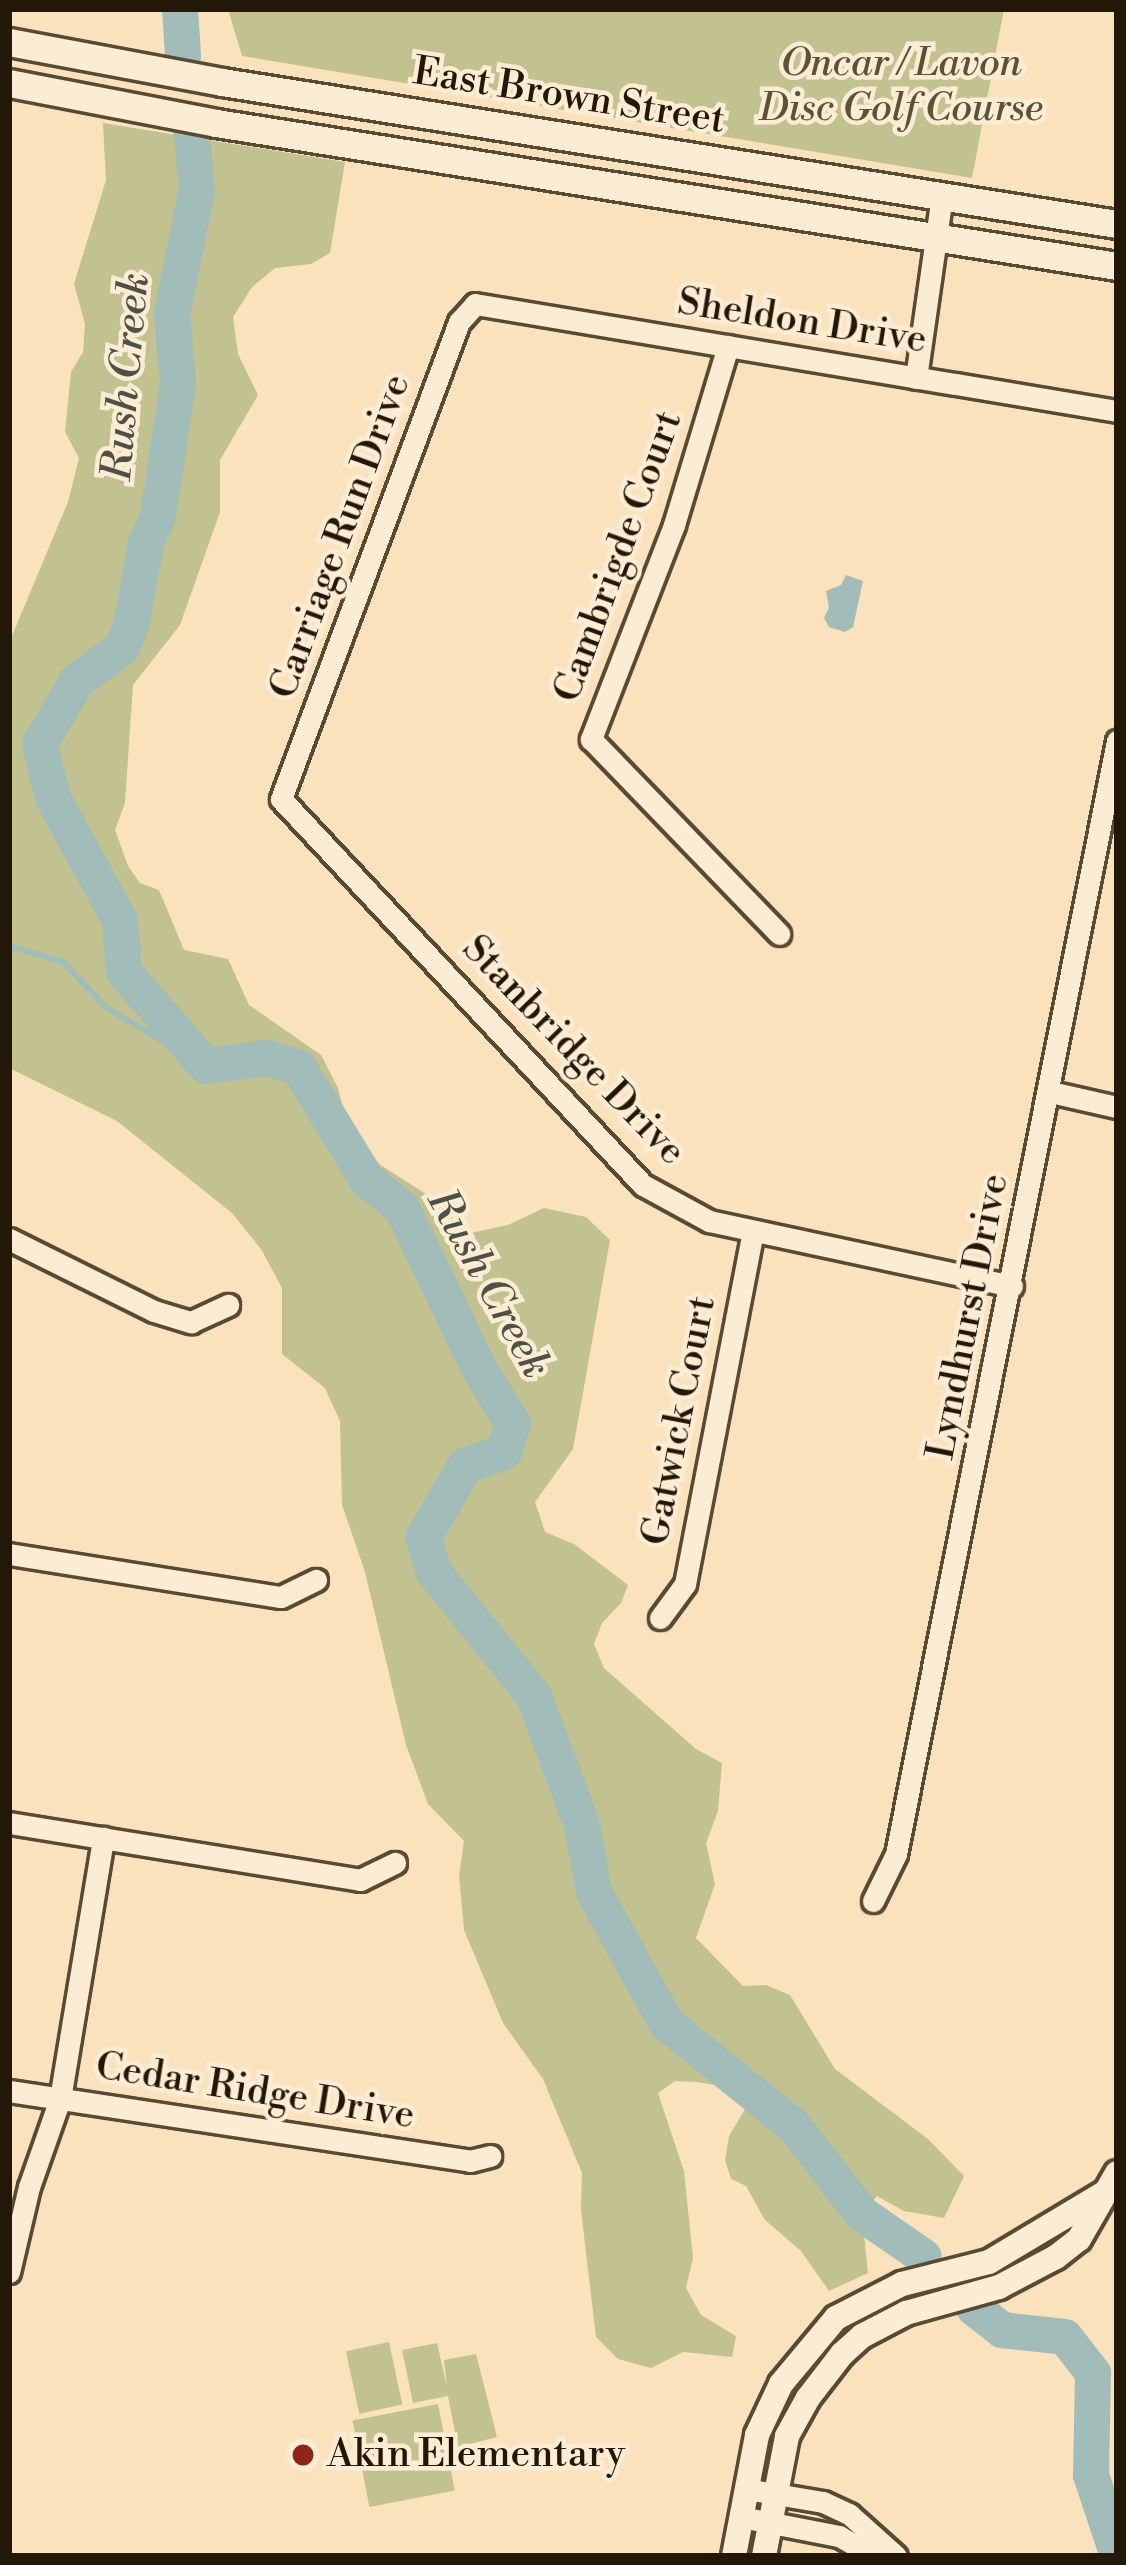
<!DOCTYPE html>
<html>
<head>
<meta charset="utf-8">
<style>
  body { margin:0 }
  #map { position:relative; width:1126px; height:2565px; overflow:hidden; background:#fae2bd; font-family:"Libre Bodoni",serif }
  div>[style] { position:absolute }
  .green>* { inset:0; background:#c1c28f; transform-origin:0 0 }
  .water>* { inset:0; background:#a1bcb9 }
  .stream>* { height:6px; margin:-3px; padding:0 3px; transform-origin:3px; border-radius:3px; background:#a1bcb9 }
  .river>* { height:36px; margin:-18px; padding:0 18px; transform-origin:18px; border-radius:18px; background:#a1bcb9 }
  .roads { filter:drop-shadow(3px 0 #594a34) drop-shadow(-3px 0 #594a34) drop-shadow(0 3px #594a34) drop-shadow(0 -3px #594a34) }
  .minor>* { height:21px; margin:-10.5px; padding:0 10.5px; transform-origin:10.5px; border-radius:10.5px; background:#fcecd4 }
  .tertiary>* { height:24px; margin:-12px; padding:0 12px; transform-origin:12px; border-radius:12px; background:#fcecd4 }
  .secondary>* { height:27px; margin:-13.5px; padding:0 13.5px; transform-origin:13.5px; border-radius:13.5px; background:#fcecd4 }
  .dots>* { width:33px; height:33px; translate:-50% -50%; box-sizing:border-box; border:6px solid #fcecd4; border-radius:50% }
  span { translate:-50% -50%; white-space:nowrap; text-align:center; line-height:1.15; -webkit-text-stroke:9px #fcecd4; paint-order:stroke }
  .park-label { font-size:39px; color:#5a5337; font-style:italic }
  .street-label { font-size:39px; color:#231707 }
  .poi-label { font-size:39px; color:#231707 }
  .left { translate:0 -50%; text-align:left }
  .water-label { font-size:42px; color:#4f5145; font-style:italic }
  .frame { position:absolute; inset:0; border:12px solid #231707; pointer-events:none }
</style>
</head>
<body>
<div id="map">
  <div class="green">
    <div style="clip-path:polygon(228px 9px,1004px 9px,972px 178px,242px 56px)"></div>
    <div style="clip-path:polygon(103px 123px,345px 162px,330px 253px,311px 264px,275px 268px,252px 287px,233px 317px,238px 354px,258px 395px,220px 460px,220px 512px,180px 625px,133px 685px,125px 803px,115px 830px,128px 866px,140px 883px,159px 890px,184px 950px,228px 959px,249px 1005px,321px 1055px,338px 1088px,349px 1131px,379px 1164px,443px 1205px,466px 1234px,508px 1225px,544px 1208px,586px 1217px,610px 1240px,573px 1449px,535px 1502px,545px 1532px,574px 1544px,628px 1585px,621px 1603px,602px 1623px,594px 1644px,604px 1668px,696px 1749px,722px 1763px,718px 1811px,706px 1843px,715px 1884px,696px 1938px,743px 1986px,766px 1985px,790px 1995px,835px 2069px,928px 2139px,964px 2176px,944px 2218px,904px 2211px,877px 2196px,862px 2215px,868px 2273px,829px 2291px,801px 2251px,765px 2220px,746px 2186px,731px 2179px,725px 2160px,729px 2136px,745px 2109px,726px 2087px,697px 2082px,675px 2081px,658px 2093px,684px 2171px,693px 2258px,686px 2288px,701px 2315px,736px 2336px,732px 2357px,683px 2352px,651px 2368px,618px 2359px,596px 2337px,581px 2210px,582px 2173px,543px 2079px,503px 2023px,464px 1930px,459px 1876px,464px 1841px,428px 1804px,406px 1745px,365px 1572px,342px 1505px,340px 1421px,325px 1388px,282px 1354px,282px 1288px,261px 1249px,232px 1213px,117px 1121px,9px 1068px,9px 643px,68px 502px,79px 458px,65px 432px,71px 372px,83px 352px,85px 324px,74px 284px,106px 180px)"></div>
    <div style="left:389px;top:2342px;width:64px;height:44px;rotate:78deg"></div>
    <div style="clip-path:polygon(437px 2343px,447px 2387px,444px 2360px,476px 2354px,497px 2437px,458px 2447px,448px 2396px,413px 2403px,402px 2350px)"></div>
    <div style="left:438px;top:2404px;width:88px;height:87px;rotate:79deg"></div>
  </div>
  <div class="water">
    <div style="clip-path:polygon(846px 575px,863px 581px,853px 627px,845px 632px,829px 627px,824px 618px,829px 608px,826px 591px,841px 585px)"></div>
  </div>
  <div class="stream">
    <div style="left:9px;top:946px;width:56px;rotate:16.5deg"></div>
    <div style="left:63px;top:962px;width:64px;rotate:46.3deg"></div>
    <div style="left:107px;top:1008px;width:115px;rotate:30.4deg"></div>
  </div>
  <div class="river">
    <div style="left:180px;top:9px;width:47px;rotate:86.3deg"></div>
    <div style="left:191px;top:129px;width:61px;rotate:84.4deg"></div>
    <div style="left:197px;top:190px;width:127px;rotate:101.3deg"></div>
    <div style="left:172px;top:315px;width:69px;rotate:85deg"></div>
    <div style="left:178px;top:384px;width:134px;rotate:98.6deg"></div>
    <div style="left:158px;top:517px;width:30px;rotate:114deg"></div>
    <div style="left:146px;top:544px;width:79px;rotate:100.2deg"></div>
    <div style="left:132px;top:622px;width:28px;rotate:111deg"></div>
    <div style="left:122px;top:648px;width:56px;rotate:143.7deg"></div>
    <div style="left:77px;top:681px;width:73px;rotate:120.4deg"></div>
    <div style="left:40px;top:744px;width:56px;rotate:76.5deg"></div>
    <div style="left:53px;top:798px;width:140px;rotate:61.4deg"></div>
    <div style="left:120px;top:921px;width:51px;rotate:85.5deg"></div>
    <div style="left:124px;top:972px;width:125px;rotate:48.9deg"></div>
    <div style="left:206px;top:1066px;width:62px;rotate:-7.5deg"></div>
    <div style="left:267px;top:1058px;width:34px;rotate:17deg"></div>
    <div style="left:299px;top:1068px;width:131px;rotate:58.7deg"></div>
    <div style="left:367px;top:1180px;width:45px;rotate:38.7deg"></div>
    <div style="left:402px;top:1208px;width:180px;rotate:64.3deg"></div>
    <div style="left:480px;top:1370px;width:63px;rotate:58.6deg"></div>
    <div style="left:513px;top:1424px;width:29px;rotate:108deg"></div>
    <div style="left:504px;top:1452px;width:41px;rotate:160.3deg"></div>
    <div style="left:465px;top:1466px;width:82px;rotate:120deg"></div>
    <div style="left:424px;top:1537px;width:35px;rotate:75deg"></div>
    <div style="left:433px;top:1571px;width:161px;rotate:51.1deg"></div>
    <div style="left:534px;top:1696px;width:138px;rotate:69.6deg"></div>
    <div style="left:582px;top:1825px;width:68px;rotate:79.8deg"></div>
    <div style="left:594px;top:1892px;width:151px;rotate:61.1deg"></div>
    <div style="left:667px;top:2024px;width:163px;rotate:38.8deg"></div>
    <div style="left:794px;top:2126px;width:111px;rotate:52.3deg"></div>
    <div style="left:862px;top:2214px;width:75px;rotate:34.7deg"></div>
    <div style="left:974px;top:2308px;width:36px;rotate:38deg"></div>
    <div style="left:1002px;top:2330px;width:63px;rotate:6.3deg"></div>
    <div style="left:1065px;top:2337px;width:46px;rotate:52.1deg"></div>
    <div style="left:1093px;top:2373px;width:102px;rotate:91.1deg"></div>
    <div style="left:1091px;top:2475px;width:82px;rotate:71.6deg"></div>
  </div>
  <div class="roads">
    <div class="minor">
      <div style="left:728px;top:346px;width:187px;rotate:106.8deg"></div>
      <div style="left:674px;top:525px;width:230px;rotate:111.2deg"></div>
      <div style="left:591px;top:739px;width:271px;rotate:46deg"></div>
      <div style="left:916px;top:378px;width:184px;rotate:-81.9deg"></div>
      <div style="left:1051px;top:1092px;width:68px;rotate:12.8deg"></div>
      <div style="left:9px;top:1239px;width:162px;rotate:26.4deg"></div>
      <div style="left:154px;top:1311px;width:39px;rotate:17deg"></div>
      <div style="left:191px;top:1322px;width:41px;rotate:-24.7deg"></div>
      <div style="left:1012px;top:1286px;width:310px;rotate:-167.9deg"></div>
      <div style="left:709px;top:1221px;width:75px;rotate:-151.4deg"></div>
      <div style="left:643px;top:1185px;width:529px;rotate:-133.16deg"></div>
      <div style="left:281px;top:799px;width:509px;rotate:-69.54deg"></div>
      <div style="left:459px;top:322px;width:24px;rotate:-48deg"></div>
      <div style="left:475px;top:304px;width:651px;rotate:9.46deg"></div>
      <div style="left:9px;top:1554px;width:275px;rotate:9deg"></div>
      <div style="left:281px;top:1597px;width:39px;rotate:-26deg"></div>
      <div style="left:660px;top:1618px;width:42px;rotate:-53.7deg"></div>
      <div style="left:685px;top:1584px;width:359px;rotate:-79.1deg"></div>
      <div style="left:9px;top:1823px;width:356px;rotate:9.2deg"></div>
      <div style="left:360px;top:1880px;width:39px;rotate:-26deg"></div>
      <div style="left:873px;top:1901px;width:52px;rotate:-63.9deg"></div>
      <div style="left:896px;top:1854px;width:1135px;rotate:-78.77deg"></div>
      <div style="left:9px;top:2091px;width:466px;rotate:8.6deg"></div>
      <div style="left:470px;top:2161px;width:21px;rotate:-14deg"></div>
      <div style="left:9px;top:2272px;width:87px;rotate:-76.8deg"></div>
      <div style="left:29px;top:2187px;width:93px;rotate:-70.6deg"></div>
      <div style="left:60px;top:2099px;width:265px;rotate:-80.6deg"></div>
      <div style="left:746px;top:2489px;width:78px;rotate:9.6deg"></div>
      <div style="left:823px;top:2502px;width:29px;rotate:25deg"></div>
      <div style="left:849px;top:2514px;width:63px;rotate:41.8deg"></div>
      <div style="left:741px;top:2517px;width:100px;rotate:11deg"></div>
      <div style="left:839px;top:2536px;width:39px;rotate:30deg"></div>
    </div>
    <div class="tertiary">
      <div style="left:734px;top:2556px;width:123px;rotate:-79.2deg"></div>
      <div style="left:757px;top:2435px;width:56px;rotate:-64.8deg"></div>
      <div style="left:781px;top:2384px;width:86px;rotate:-50.2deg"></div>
      <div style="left:836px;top:2318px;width:74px;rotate:-27.3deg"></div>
      <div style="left:902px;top:2284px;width:90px;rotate:-14.2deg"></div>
      <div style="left:989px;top:2262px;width:136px;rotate:-30.9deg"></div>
      <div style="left:764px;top:2556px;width:122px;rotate:-79.1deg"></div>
      <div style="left:787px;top:2436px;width:43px;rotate:-61.1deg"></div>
      <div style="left:808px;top:2398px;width:56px;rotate:-52.3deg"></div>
      <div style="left:842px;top:2354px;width:27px;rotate:-42deg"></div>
      <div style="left:862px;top:2336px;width:50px;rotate:-27.6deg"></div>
      <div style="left:906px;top:2313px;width:97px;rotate:-15.6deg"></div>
      <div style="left:999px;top:2287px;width:64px;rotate:-27.8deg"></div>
      <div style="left:1056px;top:2257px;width:29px;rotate:-38deg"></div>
      <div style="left:1079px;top:2239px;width:76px;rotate:-60.1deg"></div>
    </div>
    <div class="secondary">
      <div style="left:9px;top:42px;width:217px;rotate:10.6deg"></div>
      <div style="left:222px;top:82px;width:906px;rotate:9.02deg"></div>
      <div style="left:9px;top:83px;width:211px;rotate:10.9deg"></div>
      <div style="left:216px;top:123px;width:912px;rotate:9.02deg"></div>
    </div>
  </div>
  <div class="dots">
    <div style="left:303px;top:2455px;background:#8f2418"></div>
  </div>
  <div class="park-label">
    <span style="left:901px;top:87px">Oncar / Lavon<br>Disc Golf Course</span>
  </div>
  <div class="street-label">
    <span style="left:569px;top:97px;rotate:9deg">East Brown Street</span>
    <span style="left:802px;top:322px;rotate:9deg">Sheldon Drive</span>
    <span style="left:341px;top:537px;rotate:-70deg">Carriage Run Drive</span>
    <span style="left:619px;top:557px;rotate:-70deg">Cambrigde Court</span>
    <span style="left:573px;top:1051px;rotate:46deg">Stanbridge Drive</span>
    <span style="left:969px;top:1317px;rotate:-79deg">Lyndhurst Drive</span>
    <span style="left:680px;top:1421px;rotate:-79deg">Gatwick Court</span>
    <span style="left:255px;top:2092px;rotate:9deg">Cedar Ridge Drive</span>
  </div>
  <div class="poi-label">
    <span class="left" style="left:327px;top:2455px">Akin Elementary</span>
  </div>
  <div class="water-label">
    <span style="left:127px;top:377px;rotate:-85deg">Rush Creek</span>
    <span style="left:488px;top:1284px;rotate:61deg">Rush Creek</span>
  </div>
  <div class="frame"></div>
</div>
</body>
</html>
